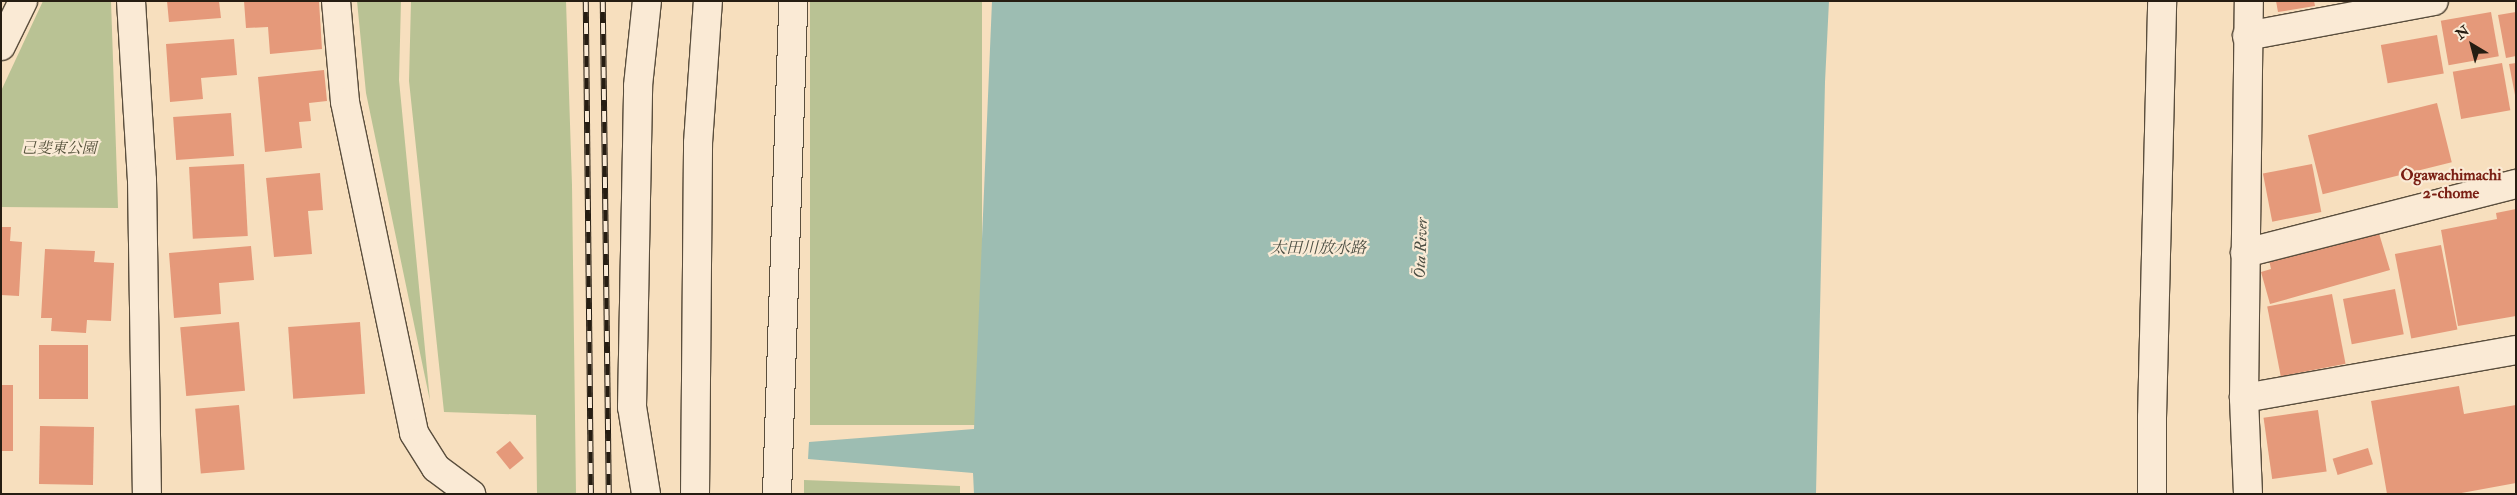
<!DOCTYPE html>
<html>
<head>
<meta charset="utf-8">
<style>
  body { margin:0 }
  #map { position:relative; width:2517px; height:495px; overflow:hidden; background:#f7dfbe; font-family:"IM FELL Double Pica","Noto Serif JP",serif }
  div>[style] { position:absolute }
  .green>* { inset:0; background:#b9c294; transform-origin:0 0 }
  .water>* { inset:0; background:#9dbdb2 }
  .building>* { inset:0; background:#e5997a; transform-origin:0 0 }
  .roads { filter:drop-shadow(1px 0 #5a4e3d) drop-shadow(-1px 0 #5a4e3d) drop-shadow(0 1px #5a4e3d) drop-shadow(0 -1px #5a4e3d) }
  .minor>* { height:28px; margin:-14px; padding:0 14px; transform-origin:14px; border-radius:14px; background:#faead5 }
  .rail>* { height:5.5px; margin-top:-2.75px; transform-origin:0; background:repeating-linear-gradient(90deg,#faead5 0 11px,#261d12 0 22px); box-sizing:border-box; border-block:1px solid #261d12 }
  span { translate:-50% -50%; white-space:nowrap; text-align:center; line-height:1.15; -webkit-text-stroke:4.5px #faead5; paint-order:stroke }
  .park-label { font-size:15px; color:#524f39; font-style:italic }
  .neighbourhood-label { font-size:16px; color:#7a1f14; font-weight:700 }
  .water-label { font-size:16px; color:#4a4d42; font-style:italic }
  .frame { position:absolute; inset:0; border:2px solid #261d12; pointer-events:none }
  .north { position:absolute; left:2447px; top:20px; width:50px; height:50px; -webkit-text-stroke:4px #faead5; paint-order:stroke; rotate:323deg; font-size:14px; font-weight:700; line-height:20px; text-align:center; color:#261d12 }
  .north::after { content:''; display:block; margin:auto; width:18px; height:22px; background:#261d12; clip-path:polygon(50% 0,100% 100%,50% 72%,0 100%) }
</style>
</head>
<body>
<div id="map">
  <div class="green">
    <div style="clip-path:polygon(43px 1px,111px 1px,118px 208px,1px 207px,1px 91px)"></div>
    <div style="clip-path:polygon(357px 1px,401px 1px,399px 80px,430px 401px,366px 93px)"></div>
    <div style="clip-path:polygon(411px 1px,566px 1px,572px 185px,576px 494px,537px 494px,536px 415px,444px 412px,409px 81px)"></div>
    <div style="left:810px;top:1px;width:172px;height:424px"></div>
    <div style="clip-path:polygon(804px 480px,960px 486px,960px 494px,804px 494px)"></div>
  </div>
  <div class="water">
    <div style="clip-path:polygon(992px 1px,1829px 1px,1825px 82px,1816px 494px,974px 494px,973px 473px,808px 459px,809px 442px,974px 429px)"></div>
  </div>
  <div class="building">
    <div style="clip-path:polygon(167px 1px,219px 1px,221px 18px,169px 22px)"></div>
    <div style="clip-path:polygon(244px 1px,319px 1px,322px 49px,270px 54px,268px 27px,246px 28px)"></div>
    <div style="clip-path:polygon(2276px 1px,2314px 1px,2315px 6px,2278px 12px)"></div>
    <div style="left:2491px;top:12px;width:45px;height:51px;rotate:80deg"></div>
    <div style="clip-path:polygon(2516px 12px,2516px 56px,2506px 58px,2498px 15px)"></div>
    <div style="left:2437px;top:35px;width:39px;height:57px;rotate:80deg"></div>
    <div style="clip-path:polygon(234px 39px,237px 75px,201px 78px,203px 99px,170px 102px,166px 44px)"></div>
    <div style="left:2502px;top:63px;width:48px;height:50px;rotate:80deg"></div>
    <div style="clip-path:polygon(2516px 63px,2516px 95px,2515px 95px,2509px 64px)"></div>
    <div style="clip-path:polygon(324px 70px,327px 101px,309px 103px,311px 121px,299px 122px,302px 148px,265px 152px,258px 77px)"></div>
    <div style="left:2437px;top:103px;width:61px;height:133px;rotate:76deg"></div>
    <div style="left:231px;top:113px;width:43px;height:58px;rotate:86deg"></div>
    <div style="left:244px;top:164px;width:72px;height:55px;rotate:87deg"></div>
    <div style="left:2312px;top:164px;width:49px;height:50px;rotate:79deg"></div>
    <div style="clip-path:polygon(320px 173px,323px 210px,308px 211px,312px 254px,274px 257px,266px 178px)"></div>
    <div style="clip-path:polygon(2516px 209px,2516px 316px,2458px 326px,2441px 230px,2497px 219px,2496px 213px)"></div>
    <div style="clip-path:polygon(1px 227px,11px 227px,10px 241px,22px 242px,19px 296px,1px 295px)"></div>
    <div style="clip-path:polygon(2378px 230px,2390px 270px,2270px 304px,2261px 272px,2271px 269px,2269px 260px)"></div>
    <div style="left:2441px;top:245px;width:86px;height:47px;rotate:79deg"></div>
    <div style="clip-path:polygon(251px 246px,254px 280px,219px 283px,221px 314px,174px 318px,169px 253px)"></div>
    <div style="clip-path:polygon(45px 249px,95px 251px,94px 262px,114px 263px,111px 321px,87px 320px,86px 333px,51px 331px,52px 318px,41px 318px)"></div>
    <div style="left:2395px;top:289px;width:46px;height:53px;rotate:79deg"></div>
    <div style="left:2332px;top:294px;width:71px;height:66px;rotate:79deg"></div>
    <div style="left:239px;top:322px;width:69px;height:59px;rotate:85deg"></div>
    <div style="left:360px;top:322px;width:72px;height:72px;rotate:86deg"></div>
    <div style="left:39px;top:345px;width:49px;height:54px"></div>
    <div style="left:1px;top:385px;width:12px;height:66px"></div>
    <div style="clip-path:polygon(2459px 386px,2464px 414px,2516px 405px,2516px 483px,2456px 494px,2387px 494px,2371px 401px)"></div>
    <div style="left:239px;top:405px;width:65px;height:44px;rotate:85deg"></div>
    <div style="left:2318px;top:410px;width:62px;height:55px;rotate:82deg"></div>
    <div style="left:40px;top:426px;width:54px;height:58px;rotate:1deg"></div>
    <div style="left:510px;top:441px;width:22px;height:18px;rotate:51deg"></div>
    <div style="left:2368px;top:448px;width:17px;height:37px;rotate:73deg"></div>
  </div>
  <div class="roads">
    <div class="minor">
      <div style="left:131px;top:1px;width:179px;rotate:86.5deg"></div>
      <div style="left:142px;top:180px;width:314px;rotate:89.1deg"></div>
      <div style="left:336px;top:1px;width:101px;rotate:84.9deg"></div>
      <div style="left:345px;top:102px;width:338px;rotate:78.2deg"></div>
      <div style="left:414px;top:433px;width:41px;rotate:57.8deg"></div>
      <div style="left:436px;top:468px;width:44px;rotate:36.6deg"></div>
      <div style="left:2247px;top:36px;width:190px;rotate:-10.6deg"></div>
      <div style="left:1px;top:46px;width:50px;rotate:-63.9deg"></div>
      <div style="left:2245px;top:253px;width:280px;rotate:-14.3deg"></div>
      <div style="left:2244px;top:398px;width:276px;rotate:-10deg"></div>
      <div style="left:646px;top:494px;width:88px;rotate:-99.1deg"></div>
      <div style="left:632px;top:407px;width:321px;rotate:-88.9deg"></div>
      <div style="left:638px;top:86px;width:85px;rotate:-84deg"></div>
      <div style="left:695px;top:494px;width:351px;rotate:-89.5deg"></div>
      <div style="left:698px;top:143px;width:142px;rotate:-86deg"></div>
      <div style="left:777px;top:494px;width:493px;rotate:-88.1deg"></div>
      <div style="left:2152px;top:494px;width:76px;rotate:-90deg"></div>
      <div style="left:2152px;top:418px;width:417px;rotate:-88.6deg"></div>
      <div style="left:2248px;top:494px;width:96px;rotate:-92.4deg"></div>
      <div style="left:2244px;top:398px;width:397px;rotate:-89.3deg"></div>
    </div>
  </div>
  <div class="rail">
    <div style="left:586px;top:1px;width:493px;rotate:89.4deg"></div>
    <div style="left:603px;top:1px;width:493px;rotate:89.3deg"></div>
  </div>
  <div class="park-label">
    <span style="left:59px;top:149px">己斐東公園</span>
  </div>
  <div class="neighbourhood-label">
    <span style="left:2451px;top:184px">Ogawachimachi<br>2-chome</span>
  </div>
  <div class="water-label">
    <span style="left:1318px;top:248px">太田川放水路</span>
    <span style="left:1421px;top:248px;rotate:-88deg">Ōta River</span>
  </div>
  <div class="frame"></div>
  <div class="north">N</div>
</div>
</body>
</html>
